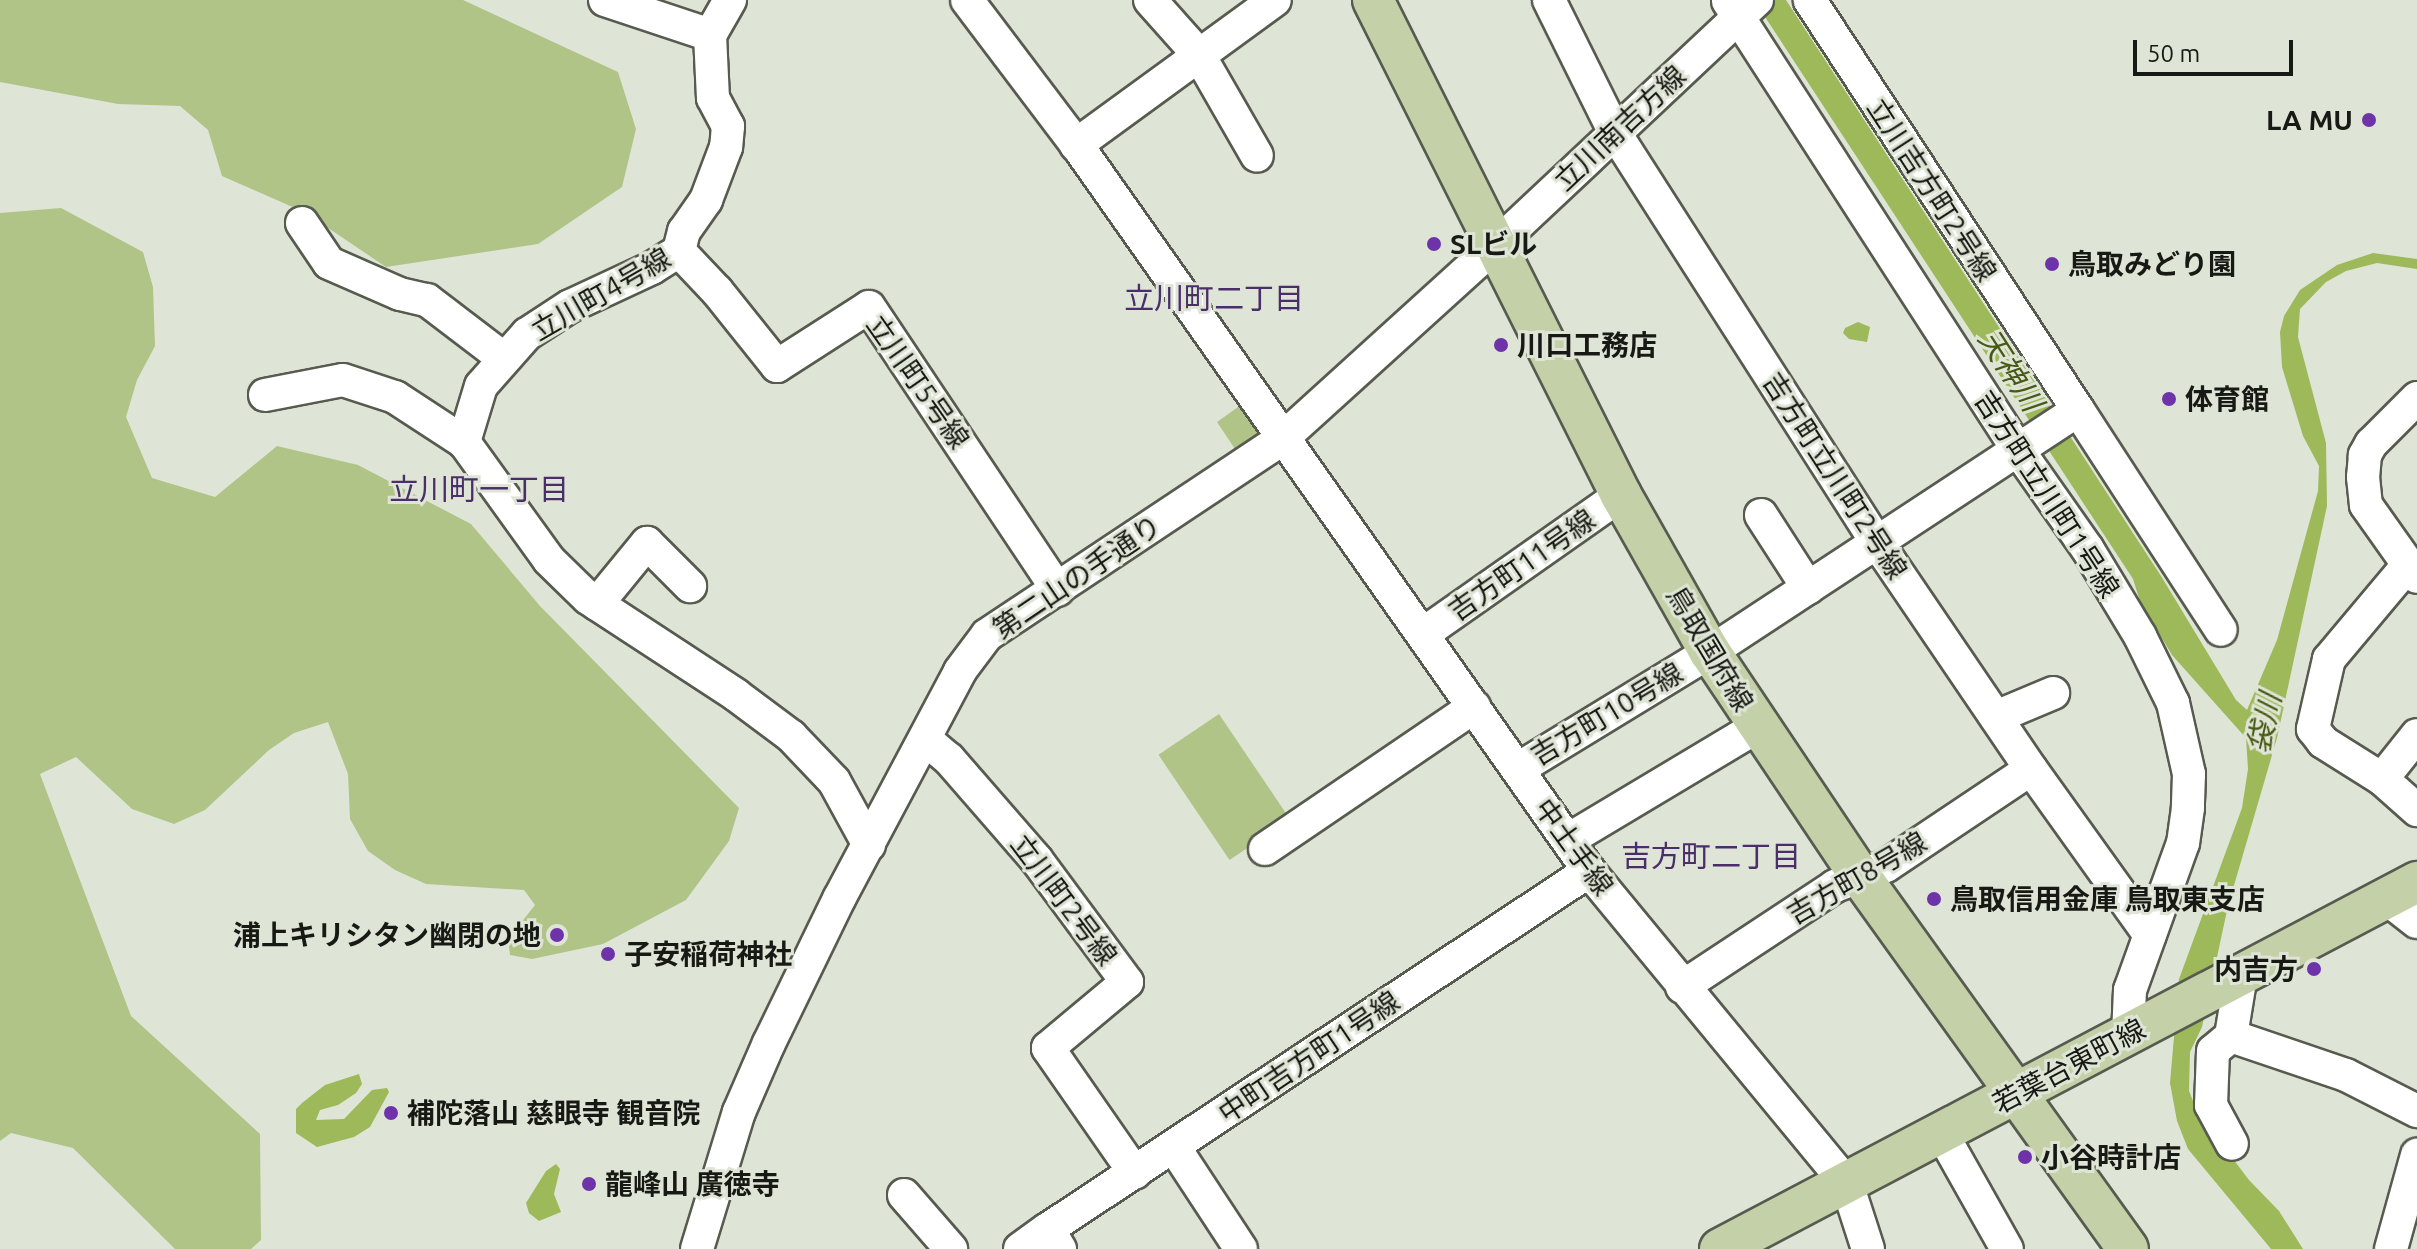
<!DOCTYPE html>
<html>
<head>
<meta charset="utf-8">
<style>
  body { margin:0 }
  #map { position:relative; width:2417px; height:1249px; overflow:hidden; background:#dfe5d6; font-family:Ubuntu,"Noto Sans JP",sans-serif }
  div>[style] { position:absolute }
  .green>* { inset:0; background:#b0c488; transform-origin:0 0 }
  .water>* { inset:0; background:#9db95a }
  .roads { filter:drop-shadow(2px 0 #575b4f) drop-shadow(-2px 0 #575b4f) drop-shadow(0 2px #575b4f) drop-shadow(0 -2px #575b4f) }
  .minor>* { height:32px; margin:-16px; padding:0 16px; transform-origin:16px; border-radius:16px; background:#fff }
  .major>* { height:40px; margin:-20px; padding:0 20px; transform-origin:20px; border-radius:20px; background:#c4d0a8 }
  .dots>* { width:22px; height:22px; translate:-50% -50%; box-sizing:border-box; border:4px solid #dfe5d6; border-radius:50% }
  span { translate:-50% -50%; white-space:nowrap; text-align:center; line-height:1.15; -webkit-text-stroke:6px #dfe5d6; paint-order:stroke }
  .poi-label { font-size:28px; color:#171914; font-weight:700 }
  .right { translate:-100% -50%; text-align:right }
  .left { translate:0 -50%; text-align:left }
  .street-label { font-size:28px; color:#171914 }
  .neighbourhood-label { font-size:30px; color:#4a2e69 }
  .water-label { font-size:30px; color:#475915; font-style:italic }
  .scale { position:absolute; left:2133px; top:40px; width:160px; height:36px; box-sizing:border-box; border:4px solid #171914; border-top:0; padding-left:10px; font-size:24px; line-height:28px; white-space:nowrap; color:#171914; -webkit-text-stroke:6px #dfe5d6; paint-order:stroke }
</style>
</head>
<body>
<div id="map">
  <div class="green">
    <div style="clip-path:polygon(0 0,463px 0,618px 72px,636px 129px,622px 187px,538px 244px,386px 267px,306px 213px,222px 176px,208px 130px,180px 106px,118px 104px,0 82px)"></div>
    <div style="clip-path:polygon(61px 208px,143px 252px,153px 287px,155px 346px,137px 380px,126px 417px,152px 478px,215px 497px,277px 446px,358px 465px,471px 524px,540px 606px,739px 808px,729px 841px,686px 900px,603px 944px,532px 959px,510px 955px,508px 939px,535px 905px,524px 890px,426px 884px,395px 870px,368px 851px,350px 819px,348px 774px,328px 722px,294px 733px,269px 750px,205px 810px,174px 824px,132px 809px,76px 757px,40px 774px,131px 1016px,260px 1134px,261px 1240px,251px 1249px,175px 1249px,73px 1148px,11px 1133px,0 1141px,0 213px)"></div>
    <div style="clip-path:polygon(1245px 402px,1262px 426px,1258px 442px,1239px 455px,1217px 422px)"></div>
    <div style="left:1219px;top:714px;width:127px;height:73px;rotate:56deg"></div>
  </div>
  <div class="water">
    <div style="clip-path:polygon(1754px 0,1786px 0,2161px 576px,2236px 700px,2247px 710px,2277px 640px,2318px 491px,2319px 466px,2303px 436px,2282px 367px,2280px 332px,2284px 316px,2300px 290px,2337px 265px,2373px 253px,2417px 259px,2417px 269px,2377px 263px,2346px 271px,2326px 282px,2300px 309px,2298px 337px,2326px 443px,2327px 506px,2277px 738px,2228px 906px,2202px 1027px,2190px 1052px,2189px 1091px,2198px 1113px,2249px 1180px,2279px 1211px,2303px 1249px,2271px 1249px,2188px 1149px,2177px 1121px,2170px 1083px,2179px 979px,2242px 808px,2248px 769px,2246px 738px,2172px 655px,2140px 601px,2133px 579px)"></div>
    <div style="clip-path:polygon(1858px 322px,1870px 327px,1867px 342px,1849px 339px,1843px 333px,1845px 328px)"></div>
    <div style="clip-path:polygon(359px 1074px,362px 1084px,356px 1093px,338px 1105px,320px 1110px,316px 1120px,344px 1119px,372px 1090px,387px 1088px,389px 1092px,370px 1127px,354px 1137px,317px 1147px,296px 1133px,296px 1109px,302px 1103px,325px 1085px)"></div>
    <div style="clip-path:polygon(556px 1164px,560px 1169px,554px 1194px,561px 1212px,539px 1221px,529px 1213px,526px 1203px,546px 1171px)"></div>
  </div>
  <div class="roads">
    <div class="minor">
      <div style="left:605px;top:0;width:111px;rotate:18.4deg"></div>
      <div style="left:730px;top:0;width:40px;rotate:119.7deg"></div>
      <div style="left:710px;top:35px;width:63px;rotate:87.3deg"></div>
      <div style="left:713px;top:98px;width:32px;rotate:62deg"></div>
      <div style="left:728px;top:126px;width:21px;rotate:95deg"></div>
      <div style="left:726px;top:147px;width:57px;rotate:110.7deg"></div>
      <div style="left:706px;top:200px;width:38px;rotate:125deg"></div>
      <div style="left:684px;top:231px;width:21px;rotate:104deg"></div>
      <div style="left:679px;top:251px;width:32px;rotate:148deg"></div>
      <div style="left:652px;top:268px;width:90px;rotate:155.1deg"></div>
      <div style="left:570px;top:306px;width:51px;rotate:146.9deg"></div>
      <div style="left:527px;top:334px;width:69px;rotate:131.5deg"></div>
      <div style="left:481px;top:386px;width:59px;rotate:106.9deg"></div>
      <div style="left:464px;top:442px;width:145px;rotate:54.2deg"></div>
      <div style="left:549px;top:560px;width:54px;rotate:44.3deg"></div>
      <div style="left:588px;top:598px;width:177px;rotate:33.2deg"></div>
      <div style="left:736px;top:695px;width:69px;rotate:36.7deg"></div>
      <div style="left:791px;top:736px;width:62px;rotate:46.3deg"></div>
      <div style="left:834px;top:781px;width:73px;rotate:61.3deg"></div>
      <div style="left:967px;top:0;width:186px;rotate:52.9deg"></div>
      <div style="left:1079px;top:148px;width:885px;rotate:54.8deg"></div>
      <div style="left:1589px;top:871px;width:406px;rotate:50.5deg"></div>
      <div style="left:1847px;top:1184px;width:68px;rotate:72.1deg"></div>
      <div style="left:1150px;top:0;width:74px;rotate:48.3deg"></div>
      <div style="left:1199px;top:55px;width:116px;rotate:60.1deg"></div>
      <div style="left:1549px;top:0;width:148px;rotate:63.6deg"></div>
      <div style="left:1615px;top:133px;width:488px;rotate:57.4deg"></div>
      <div style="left:1878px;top:544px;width:272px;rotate:55.8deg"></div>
      <div style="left:2031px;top:769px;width:204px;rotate:54.4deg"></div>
      <div style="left:1728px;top:1px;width:535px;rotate:57.14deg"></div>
      <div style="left:2018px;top:450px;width:120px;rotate:54.9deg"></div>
      <div style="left:2087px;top:548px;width:103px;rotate:58.9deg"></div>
      <div style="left:2140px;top:636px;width:75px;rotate:63.8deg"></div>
      <div style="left:2173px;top:703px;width:73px;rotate:77.3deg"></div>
      <div style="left:2189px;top:774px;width:34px;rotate:92deg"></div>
      <div style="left:2188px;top:808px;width:35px;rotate:98deg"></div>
      <div style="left:2183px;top:843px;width:156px;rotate:109.8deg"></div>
      <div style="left:2130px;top:990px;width:45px;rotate:92.5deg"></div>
      <div style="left:1076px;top:145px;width:246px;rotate:-36.1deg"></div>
      <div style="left:302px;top:223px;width:48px;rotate:56deg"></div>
      <div style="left:329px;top:263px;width:77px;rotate:23.6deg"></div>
      <div style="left:400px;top:294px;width:28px;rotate:13deg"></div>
      <div style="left:427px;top:300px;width:96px;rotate:37.3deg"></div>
      <div style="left:679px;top:251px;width:55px;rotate:46.5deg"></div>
      <div style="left:717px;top:291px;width:96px;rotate:51.3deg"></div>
      <div style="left:777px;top:366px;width:109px;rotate:-32.7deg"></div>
      <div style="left:869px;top:307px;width:340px;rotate:56.3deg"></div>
      <div style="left:265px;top:395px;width:79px;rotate:-10.9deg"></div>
      <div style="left:343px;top:380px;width:55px;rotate:18.1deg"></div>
      <div style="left:395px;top:397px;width:82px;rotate:33.1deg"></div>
      <div style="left:2417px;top:398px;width:65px;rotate:135deg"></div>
      <div style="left:2371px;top:444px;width:13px;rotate:119deg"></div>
      <div style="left:2365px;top:455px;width:22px;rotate:95deg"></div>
      <div style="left:2363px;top:477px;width:28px;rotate:84deg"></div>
      <div style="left:2366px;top:505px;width:88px;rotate:54.7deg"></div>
      <div style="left:2078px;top:410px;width:262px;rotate:57deg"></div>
      <div style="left:1761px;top:515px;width:87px;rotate:57.2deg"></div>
      <div style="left:2408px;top:565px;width:123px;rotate:130deg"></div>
      <div style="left:2329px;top:659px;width:72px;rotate:102.9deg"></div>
      <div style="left:2313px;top:729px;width:16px;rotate:52deg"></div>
      <div style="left:2323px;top:742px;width:70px;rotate:32.1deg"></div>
      <div style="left:2382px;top:779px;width:47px;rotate:41.5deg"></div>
      <div style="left:597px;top:604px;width:79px;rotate:-50.7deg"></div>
      <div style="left:647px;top:543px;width:61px;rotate:45deg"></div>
      <div style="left:1423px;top:634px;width:242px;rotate:-35.1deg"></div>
      <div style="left:1996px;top:717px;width:62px;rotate:-22.8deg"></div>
      <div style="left:925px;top:739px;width:31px;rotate:40deg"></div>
      <div style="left:949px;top:759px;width:133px;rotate:49deg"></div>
      <div style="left:1036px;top:859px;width:153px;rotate:53.5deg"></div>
      <div style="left:1127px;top:982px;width:103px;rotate:140.1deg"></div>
      <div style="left:1048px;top:1048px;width:152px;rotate:55.2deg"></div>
      <div style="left:1518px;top:769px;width:225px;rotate:-31.4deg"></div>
      <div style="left:1710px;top:652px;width:440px;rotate:-33.3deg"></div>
      <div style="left:2078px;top:410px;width:490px;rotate:-123.2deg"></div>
      <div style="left:2382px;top:779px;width:56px;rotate:-51.5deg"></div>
      <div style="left:1568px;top:840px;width:220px;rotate:-30.9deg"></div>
      <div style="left:1265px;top:849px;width:253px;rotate:-34.2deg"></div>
      <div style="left:2386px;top:898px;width:39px;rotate:38deg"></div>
      <div style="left:2241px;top:975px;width:62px;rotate:99.3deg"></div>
      <div style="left:2231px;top:1036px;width:121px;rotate:18.7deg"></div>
      <div style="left:2346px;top:1075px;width:80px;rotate:26.9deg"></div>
      <div style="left:1682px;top:987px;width:183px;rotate:-33.4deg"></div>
      <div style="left:1835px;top:886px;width:55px;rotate:-21.4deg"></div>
      <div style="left:1886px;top:866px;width:174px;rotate:-33.8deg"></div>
      <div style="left:2231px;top:1036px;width:23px;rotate:140deg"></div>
      <div style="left:2213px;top:1051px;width:54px;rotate:92.1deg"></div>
      <div style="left:2211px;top:1105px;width:44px;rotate:61.7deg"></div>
      <div style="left:1941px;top:1132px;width:134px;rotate:60.6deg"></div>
      <div style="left:1174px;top:1147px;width:122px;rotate:56.7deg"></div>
      <div style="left:904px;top:1195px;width:72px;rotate:49deg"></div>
      <div style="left:697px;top:1249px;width:143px;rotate:-73deg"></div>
      <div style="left:739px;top:1112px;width:75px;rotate:-66.5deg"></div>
      <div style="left:769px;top:1043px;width:160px;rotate:-64.1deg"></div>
      <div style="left:839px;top:899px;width:258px;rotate:-62deg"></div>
      <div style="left:960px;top:671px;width:45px;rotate:-53.1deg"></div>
      <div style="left:987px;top:635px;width:356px;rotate:-33.6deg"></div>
      <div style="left:1283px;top:438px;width:287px;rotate:-42.2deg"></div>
      <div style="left:1496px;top:245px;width:358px;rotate:-43.2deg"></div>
      <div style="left:1020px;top:1249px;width:34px;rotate:-36deg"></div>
      <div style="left:1060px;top:1249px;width:23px;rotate:-121deg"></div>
      <div style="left:1048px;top:1229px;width:649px;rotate:-33.49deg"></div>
      <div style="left:2391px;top:1249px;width:98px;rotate:-74.5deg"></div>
    </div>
    <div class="major">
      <div style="left:1373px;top:0;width:554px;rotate:63.39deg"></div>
      <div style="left:1621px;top:495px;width:180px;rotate:60.5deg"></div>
      <div style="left:1710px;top:652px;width:270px;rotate:56.2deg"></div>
      <div style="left:1860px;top:876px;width:459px;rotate:54.3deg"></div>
      <div style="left:1720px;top:1249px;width:788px;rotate:-27.77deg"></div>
    </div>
  </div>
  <div class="dots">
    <div style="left:2369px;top:120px;background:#6f33a9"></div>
    <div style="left:1434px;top:244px;background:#6f33a9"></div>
    <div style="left:2052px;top:264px;background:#6f33a9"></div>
    <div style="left:1501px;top:345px;background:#6f33a9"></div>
    <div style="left:2169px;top:399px;background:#6f33a9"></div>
    <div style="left:1934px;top:899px;background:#6f33a9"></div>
    <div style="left:557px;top:935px;background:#6f33a9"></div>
    <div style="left:608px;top:954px;background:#6f33a9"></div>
    <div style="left:2314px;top:969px;background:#6f33a9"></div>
    <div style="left:391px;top:1113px;background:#6f33a9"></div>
    <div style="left:2025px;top:1157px;background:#6f33a9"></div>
    <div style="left:589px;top:1184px;background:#6f33a9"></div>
  </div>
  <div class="poi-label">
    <span class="right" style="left:2353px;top:120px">LA MU</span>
    <span class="left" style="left:1450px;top:244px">SLビル</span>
    <span class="left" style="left:2068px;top:264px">鳥取みどり園</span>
    <span class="left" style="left:1517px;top:345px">川口工務店</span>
    <span class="left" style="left:2185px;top:399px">体育館</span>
    <span class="left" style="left:1950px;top:899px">鳥取信用金庫 鳥取東支店</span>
    <span class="right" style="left:541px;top:935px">浦上キリシタン幽閉の地</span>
    <span class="left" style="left:624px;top:954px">子安稲荷神社</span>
    <span class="right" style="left:2298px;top:969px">内吉方</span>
    <span class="left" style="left:407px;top:1113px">補陀落山 慈眼寺 観音院</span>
    <span class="left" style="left:2041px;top:1157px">小谷時計店</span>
    <span class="left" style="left:605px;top:1184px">龍峰山 廣徳寺</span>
  </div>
  <div class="street-label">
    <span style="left:1620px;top:128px;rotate:-43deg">立川南吉方線</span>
    <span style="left:1932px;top:190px;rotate:57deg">立川吉方町2号線</span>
    <span style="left:601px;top:294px;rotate:-30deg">立川町4号線</span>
    <span style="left:918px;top:382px;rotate:55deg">立川町5号線</span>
    <span style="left:1835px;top:476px;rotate:57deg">吉方町立川町2号線</span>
    <span style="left:2047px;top:494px;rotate:57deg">吉方町立川町1号線</span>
    <span style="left:1522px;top:565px;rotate:-35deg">吉方町11号線</span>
    <span style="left:1077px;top:577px;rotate:-34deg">第二山の手通り</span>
    <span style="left:1710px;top:649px;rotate:59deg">鳥取国府線</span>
    <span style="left:1607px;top:714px;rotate:-31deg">吉方町10号線</span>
    <span style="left:1574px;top:847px;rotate:54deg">中土手線</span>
    <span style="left:1857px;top:878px;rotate:-30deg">吉方町8号線</span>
    <span style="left:1064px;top:900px;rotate:53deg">立川町2号線</span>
    <span style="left:1309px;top:1057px;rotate:-34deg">中町吉方町1号線</span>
    <span style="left:2069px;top:1066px;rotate:-28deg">若葉台東町線</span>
  </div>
  <div class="neighbourhood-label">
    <span style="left:1214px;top:298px">立川町二丁目</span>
    <span style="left:479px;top:489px">立川町一丁目</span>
    <span style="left:1711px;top:856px">吉方町二丁目</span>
  </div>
  <div class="water-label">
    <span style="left:2011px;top:370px;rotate:57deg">天神川</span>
    <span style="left:2264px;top:723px;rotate:-77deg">袋川</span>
  </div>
  <div class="scale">50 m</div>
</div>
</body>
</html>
